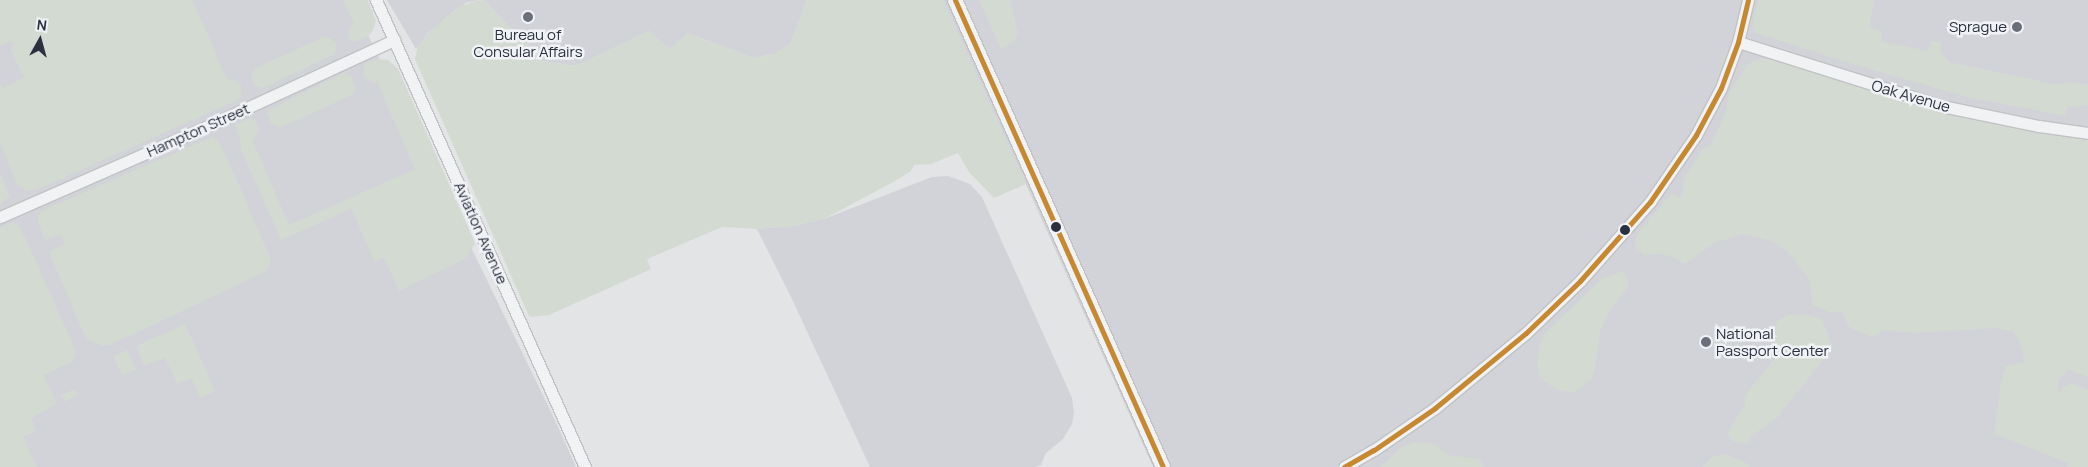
<!DOCTYPE html>
<html>
<head>
<meta charset="utf-8">
<style>
  body { margin:0 }
  #map { position:relative; width:2088px; height:467px; overflow:hidden; background:#e2e4e6; font-family:Manrope,sans-serif }
  div>[style] { position:absolute }
  .built>* { inset:0; background:#d1d3d9 }
  .green>* { inset:0; background:#d2dad2; transform-origin:0 0 }
  .roads { filter:drop-shadow(1px 0 #c0c2c4) drop-shadow(-1px 0 #c0c2c4) drop-shadow(0 1px #c0c2c4) drop-shadow(0 -1px #c0c2c4) }
  .minor>* { height:11px; margin:-5.5px; padding:0 5.5px; transform-origin:5.5px; border-radius:5.5px; background:#f1f2f4 }
  .tertiary>* { height:14px; margin:-7px; padding:0 7px; transform-origin:7px; border-radius:7px; background:#f1f2f4 }
  .bus-1>* { height:5px; margin:-2.5px; padding:0 2.5px; transform-origin:2.5px; border-radius:2.5px; background:#c68830 }
  .dots>* { width:14px; height:14px; translate:-50% -50%; box-sizing:border-box; border:2px solid #f0f2f6; border-radius:50% }
  span { translate:-50% -50%; white-space:nowrap; text-align:center; line-height:1.15; -webkit-text-stroke:5px #f0f2f6; paint-order:stroke }
  .poi-label { font-size:15px; color:#2a303e }
  .right { translate:-100% -50%; text-align:right }
  .left { translate:0 -50%; text-align:left }
  .street-label { font-size:15px; color:#2a303e }
  .north { position:absolute; left:15px; top:15px; width:50px; height:50px; -webkit-text-stroke:4px #f0f2f6; paint-order:stroke; rotate:7deg; font-size:14px; font-weight:700; line-height:20px; text-align:center; color:#2a303e }
  .north::after { content:''; display:block; margin:auto; width:18px; height:22px; background:#2a303e; clip-path:polygon(50% 0,100% 100%,50% 72%,0 100%) }
</style>
</head>
<body>
<div id="map">
  <div class="built">
    <div style="clip-path:polygon(0 0,351px 0,552px 414px,576px 467px,0 467px)"></div>
    <div style="clip-path:polygon(387px 0,478px 0,466px 3px,453px 12px,428px 33px,416px 49px)"></div>
    <div style="clip-path:polygon(480px 0,807px 0,790px 44px,775px 54px,753px 58px,688px 33px,670px 49px,649px 31px,576px 66px,542px 61px,527px 41px,509px 27px,486px 2px)"></div>
    <div style="clip-path:polygon(943px 0,2088px 0,2088px 467px,1153px 467px)"></div>
    <div style="clip-path:polygon(948px 176px,970px 184px,982px 197px,1072px 398px,1074px 413px,1072px 424px,1063px 439px,1046px 453px,1041px 465px,1035px 467px,870px 467px,792px 299px,757px 229px,791px 226px,824px 219px,932px 177px)"></div>
  </div>
  <div class="green">
    <div style="clip-path:polygon(0 0,193px 0,227px 79px,235px 80px,241px 85px,241px 96px,238px 100px,36px 190px,26px 191px,18px 185px,0 143px,0 84px,2px 88px,24px 78px,11px 51px,12px 46px,15px 43px,9px 42px,0 46px)"></div>
    <div style="clip-path:polygon(343px 0,368px 0,376px 21px,372px 32px,366px 38px,354px 42px,349px 40px,349px 29px,354px 23px)"></div>
    <div style="clip-path:polygon(478px 0,486px 2px,509px 27px,527px 41px,542px 61px,576px 66px,649px 31px,670px 48px,688px 33px,753px 58px,775px 54px,790px 44px,807px 0,943px 0,1026px 184px,994px 198px,969px 172px,958px 153px,931px 164px,914px 165px,910px 172px,893px 182px,824px 219px,791px 226px,757px 229px,722px 227px,647px 259px,651px 269px,549px 315px,532px 317px,529px 316px,415px 59px,418px 46px,432px 29px,461px 6px)"></div>
    <div style="clip-path:polygon(979px 0,1010px 0,1018px 33px,1014px 42px,1001px 49px)"></div>
    <div style="clip-path:polygon(1758px 0,1875px 0,1869px 27px,1882px 31px,1881px 41px,1928px 51px,1931px 41px,1941px 42px,1942px 53px,1949px 62px,2054px 84px,2073px 82px,2088px 85px,2088px 105px,2068px 107px,2066px 116px,1967px 97px,1859px 66px,1753px 32px,1752px 27px)"></div>
    <div style="clip-path:polygon(324px 37px,329px 37px,336px 43px,337px 48px,334px 54px,264px 88px,255px 86px,251px 76px,255px 68px)"></div>
    <div style="clip-path:polygon(1772px 57px,1961px 116px,2032px 132px,2088px 140px,2088px 377px,2068px 370px,2058px 380px,2058px 388px,2060px 393px,2062px 388px,2071px 383px,2088px 390px,2088px 467px,2067px 467px,2069px 463px,1994px 434px,2001px 383px,2006px 366px,2024px 362px,2022px 347px,2013px 332px,1997px 328px,1913px 333px,1884px 330px,1873px 337px,1861px 333px,1849px 327px,1841px 311px,1831px 313px,1813px 305px,1809px 278px,1787px 252px,1772px 241px,1743px 234px,1714px 243px,1685px 264px,1671px 256px,1660px 254px,1644px 255px,1636px 249px,1635px 241px,1639px 232px,1671px 194px,1682px 197px,1684px 179px,1701px 151px,1711px 144px,1725px 114px,1729px 94px,1746px 66px,1753px 61px)"></div>
    <div style="clip-path:polygon(378px 59px,388px 60px,398px 69px,475px 243px,467px 258px,399px 291px,384px 257px,374px 262px,352px 209px,281px 240px,241px 150px,241px 143px,235px 125px,251px 118px,256px 121px,259px 131px,253px 141px,289px 225px,415px 169px,377px 82px,373px 83px,364px 77px,364px 64px)"></div>
    <div style="clip-path:polygon(345px 72px,350px 75px,355px 84px,356px 90px,352px 95px,280px 128px,270px 122px,267px 111px)"></div>
    <div style="clip-path:polygon(212px 137px,217px 139px,226px 155px,271px 260px,269px 267px,265px 272px,240px 284px,110px 345px,103px 346px,89px 341px,85px 336px,49px 252px,64px 244px,61px 234px,45px 240px,38px 223px,38px 215px,43px 210px)"></div>
    <div style="clip-path:polygon(0 173px,10px 196px,0 205px)"></div>
    <div style="clip-path:polygon(13px 222px,18px 225px,27px 241px,76px 351px,73px 361px,44px 375px,57px 404px,31px 418px,36px 431px,24px 437px,37px 467px,0 467px,0 228px)"></div>
    <div style="clip-path:polygon(1624px 271px,1629px 285px,1606px 317px,1600px 332px,1595px 369px,1592px 379px,1575px 392px,1557px 390px,1540px 378px,1537px 365px,1539px 347px,1544px 334px,1603px 278px)"></div>
    <div style="clip-path:polygon(1803px 314px,1822px 319px,1833px 347px,1779px 416px,1753px 435px,1747px 444px,1733px 441px,1727px 433px,1745px 405px,1745px 395px,1779px 353px,1774px 341px,1777px 321px,1787px 315px)"></div>
    <div style="clip-path:polygon(185px 324px,216px 391px,200px 398px,191px 378px,177px 384px,165px 358px,144px 366px,136px 346px)"></div>
    <div style="left:128px;top:350px;width:21px;height:16px;rotate:67deg"></div>
    <div style="clip-path:polygon(75px 389px,78px 395px,64px 402px,61px 395px)"></div>
    <div style="clip-path:polygon(1414px 442px,1432px 443px,1449px 455px,1479px 459px,1485px 467px,1380px 467px,1402px 447px)"></div>
    <div style="clip-path:polygon(1726px 454px,1748px 464px,1751px 467px,1702px 467px,1712px 457px)"></div>
  </div>
  <div class="roads">
    <div class="minor">
      <div style="left:376px;top:0;width:512px;rotate:65.89deg"></div>
      <div style="left:1738px;top:42px;width:214px;rotate:17.4deg"></div>
      <div style="left:1942px;top:106px;width:99px;rotate:11.7deg"></div>
      <div style="left:2039px;top:126px;width:49px;rotate:8.1deg"></div>
      <div style="left:0;top:217px;width:241px;rotate:-23.7deg"></div>
      <div style="left:221px;top:120px;width:191px;rotate:-24.8deg"></div>
      <div style="left:1344px;top:467px;width:34px;rotate:-30deg"></div>
      <div style="left:1374px;top:450px;width:74px;rotate:-34.5deg"></div>
      <div style="left:1435px;top:408px;width:118px;rotate:-39.5deg"></div>
      <div style="left:1526px;top:333px;width:75px;rotate:-43.9deg"></div>
      <div style="left:1580px;top:281px;width:106px;rotate:-48.5deg"></div>
      <div style="left:1650px;top:202px;width:81px;rotate:-55.5deg"></div>
      <div style="left:1696px;top:135px;width:53px;rotate:-62deg"></div>
      <div style="left:1721px;top:88px;width:49px;rotate:-69.7deg"></div>
      <div style="left:1738px;top:42px;width:43px;rotate:-76.6deg"></div>
    </div>
    <div class="tertiary">
      <div style="left:955px;top:0;width:511px;rotate:65.99deg"></div>
    </div>
  </div>
  <div class="bus-1">
    <div style="left:955px;top:0;width:511px;rotate:65.99deg"></div>
    <div style="left:1344px;top:467px;width:34px;rotate:-30deg"></div>
    <div style="left:1374px;top:450px;width:74px;rotate:-34.5deg"></div>
    <div style="left:1435px;top:408px;width:118px;rotate:-39.5deg"></div>
    <div style="left:1526px;top:333px;width:75px;rotate:-43.9deg"></div>
    <div style="left:1580px;top:281px;width:106px;rotate:-48.5deg"></div>
    <div style="left:1650px;top:202px;width:81px;rotate:-55.5deg"></div>
    <div style="left:1696px;top:135px;width:53px;rotate:-62deg"></div>
    <div style="left:1721px;top:88px;width:49px;rotate:-69.7deg"></div>
    <div style="left:1738px;top:42px;width:43px;rotate:-76.6deg"></div>
  </div>
  <div class="dots">
    <div style="left:528px;top:17px;background:#6a6f79"></div>
    <div style="left:2017px;top:27px;background:#6a6f79"></div>
    <div style="left:1056px;top:227px;background:#2a303e"></div>
    <div style="left:1625px;top:230px;background:#2a303e"></div>
    <div style="left:1706px;top:342px;background:#6a6f79"></div>
  </div>
  <div class="poi-label">
    <span class="right" style="left:2007px;top:27px">Sprague</span>
    <span style="left:528px;top:43px">Bureau of<br>Consular Affairs</span>
    <span class="left" style="left:1716px;top:342px">National<br>Passport Center</span>
  </div>
  <div class="street-label">
    <span style="left:1911px;top:96px;rotate:16deg">Oak Avenue</span>
    <span style="left:198px;top:130px;rotate:-24deg">Hampton Street</span>
    <span style="left:481px;top:233px;rotate:66deg">Aviation Avenue</span>
  </div>
  <div class="north">N</div>
</div>
</body>
</html>
